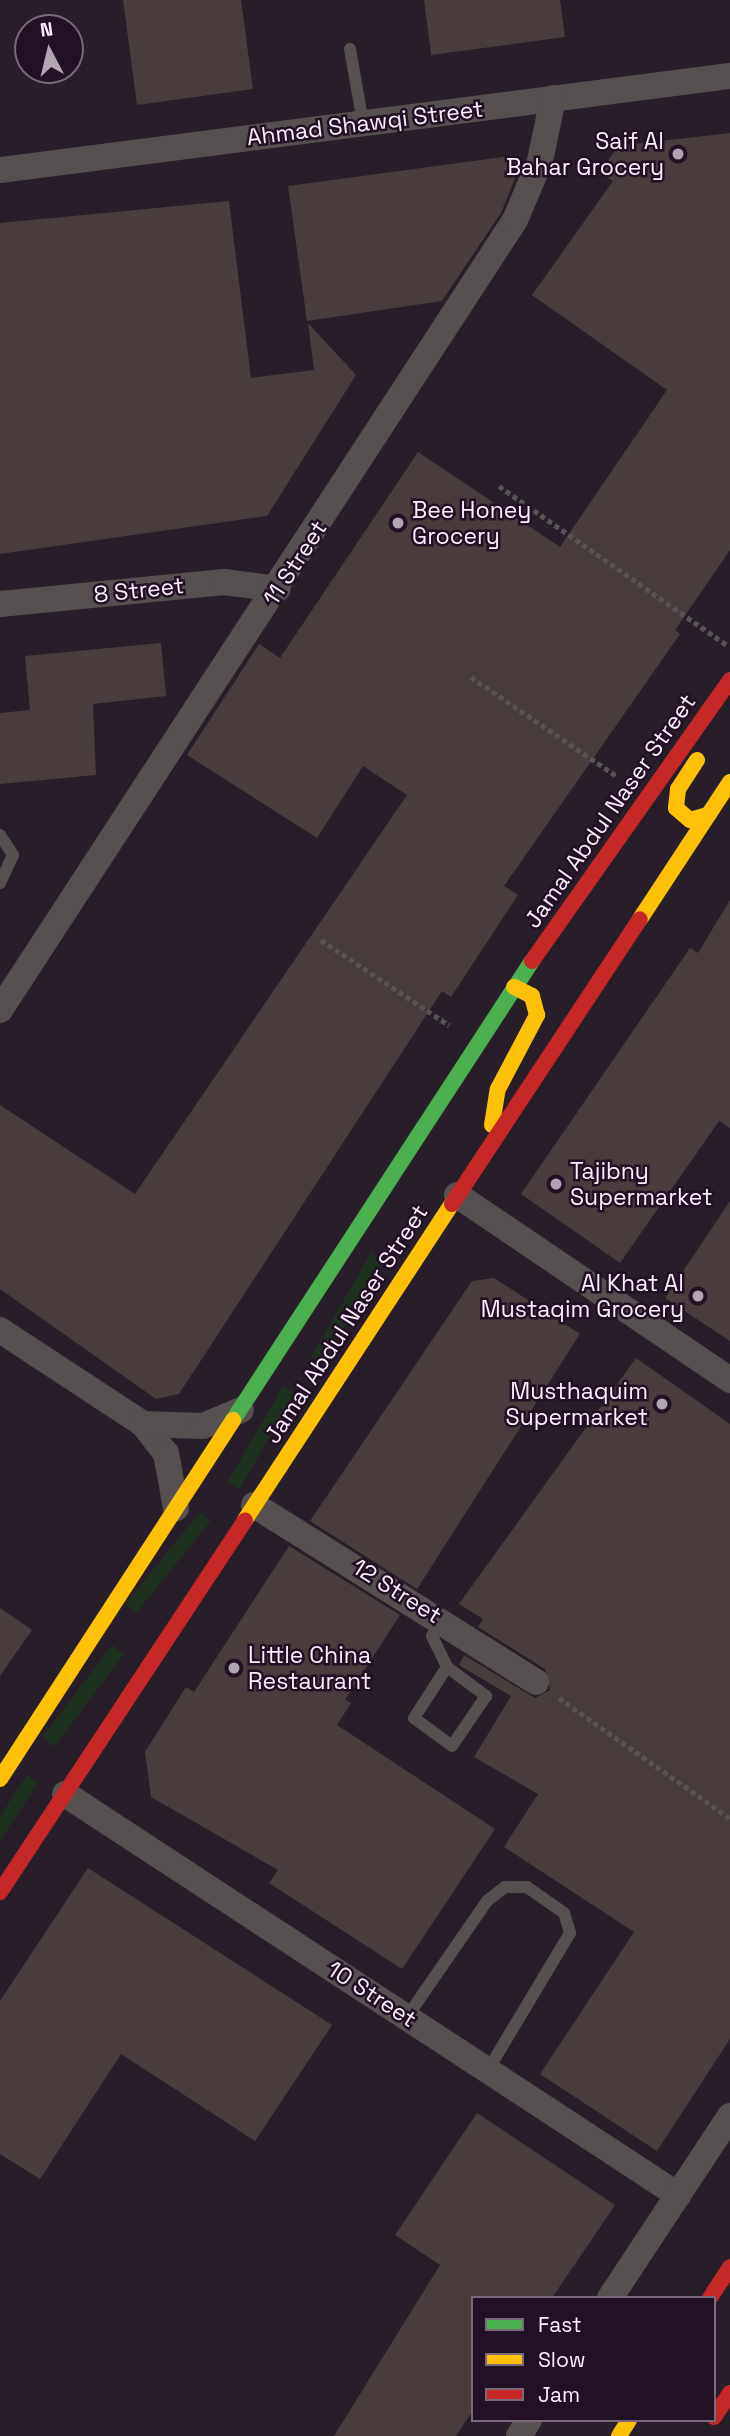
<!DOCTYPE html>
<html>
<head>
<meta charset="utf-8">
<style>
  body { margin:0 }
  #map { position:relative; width:730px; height:2436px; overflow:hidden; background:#281e29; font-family:"Space Grotesk",sans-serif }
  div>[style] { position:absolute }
  .green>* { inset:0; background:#1e311e; transform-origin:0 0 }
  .building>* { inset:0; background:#493c3d }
  .path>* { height:4.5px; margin-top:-2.25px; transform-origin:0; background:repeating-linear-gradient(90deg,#585355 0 5px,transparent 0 8.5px) }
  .lane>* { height:12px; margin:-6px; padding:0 6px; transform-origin:6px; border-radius:6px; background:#565051 }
  .street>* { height:26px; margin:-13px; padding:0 13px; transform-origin:13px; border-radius:13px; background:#565051 }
  .fast>* { height:16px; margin:-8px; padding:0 8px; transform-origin:8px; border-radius:8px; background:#4caf50 }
  .slow>* { height:16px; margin:-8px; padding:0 8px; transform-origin:8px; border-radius:8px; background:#ffc107 }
  .jam>* { height:16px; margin:-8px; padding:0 8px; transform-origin:8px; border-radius:8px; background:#c62828 }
  .dots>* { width:19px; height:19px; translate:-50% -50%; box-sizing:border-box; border:4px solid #221024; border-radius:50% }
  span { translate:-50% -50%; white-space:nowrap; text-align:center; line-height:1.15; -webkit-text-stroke:5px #221024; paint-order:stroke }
  .street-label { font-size:23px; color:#fbeefc }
  .poi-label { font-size:23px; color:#fbeefc }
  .right { translate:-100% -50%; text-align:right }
  .left { translate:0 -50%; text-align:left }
  .legend { position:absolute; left:471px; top:2296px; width:245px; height:126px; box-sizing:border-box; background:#221024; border:2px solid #79697a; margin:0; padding:9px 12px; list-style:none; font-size:21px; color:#fbeefc }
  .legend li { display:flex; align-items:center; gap:14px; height:35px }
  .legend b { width:35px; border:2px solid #79697a }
  .north { position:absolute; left:14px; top:14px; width:70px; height:70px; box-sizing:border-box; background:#221024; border:2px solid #79697a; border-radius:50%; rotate:353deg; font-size:19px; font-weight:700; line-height:28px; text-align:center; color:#fbeefc }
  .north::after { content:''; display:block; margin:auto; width:24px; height:32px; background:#b1a5b2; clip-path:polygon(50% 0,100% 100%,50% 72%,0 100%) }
</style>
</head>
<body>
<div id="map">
  <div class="green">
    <div style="left:371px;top:1253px;width:14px;height:120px;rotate:30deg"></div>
    <div style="left:283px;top:1386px;width:14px;height:111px;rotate:30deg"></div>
    <div style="left:200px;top:1512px;width:14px;height:119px;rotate:39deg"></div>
    <div style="left:112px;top:1645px;width:15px;height:116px;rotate:37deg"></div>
    <div style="clip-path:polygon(27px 1775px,38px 1783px,0 1841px,0 1816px)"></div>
  </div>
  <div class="building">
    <div style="clip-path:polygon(123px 0,241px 0,253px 89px,137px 105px)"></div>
    <div style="clip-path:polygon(424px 0,560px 0,565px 37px,431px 55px)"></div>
    <div style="clip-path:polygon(730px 133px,730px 550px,675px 630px,680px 634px,504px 886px,518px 895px,451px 997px,442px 991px,179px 1394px,156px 1399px,0 1289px,0 1105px,135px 1194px,407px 795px,363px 766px,317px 838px,187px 755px,259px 644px,280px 658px,418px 452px,560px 547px,667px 390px,532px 295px,613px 181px,600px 173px,618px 146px)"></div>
    <div style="clip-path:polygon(517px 155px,521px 164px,501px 213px,442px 301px,307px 321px,288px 186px)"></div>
    <div style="clip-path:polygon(229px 201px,251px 378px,314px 370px,308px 323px,356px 375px,267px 516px,0 554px,0 223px)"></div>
    <div style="clip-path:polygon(161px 643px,166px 696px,93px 704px,96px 775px,0 784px,0 713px,30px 710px,25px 656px)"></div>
    <div style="clip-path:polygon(730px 900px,730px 1128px,719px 1121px,620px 1263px,521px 1194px,690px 948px,698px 953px)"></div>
    <div style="clip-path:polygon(730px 1201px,730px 1341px,665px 1298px)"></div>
    <div style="clip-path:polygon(494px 1278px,580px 1334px,417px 1589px,310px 1521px,472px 1281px)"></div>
    <div style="clip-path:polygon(636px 1358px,730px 1424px,730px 2039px,657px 2151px,540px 2074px,634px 1932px,504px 1847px,538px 1794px,474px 1757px,511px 1696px,459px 1665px,464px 1655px,535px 1698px,550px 1690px,545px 1669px,478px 1627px,483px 1619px,459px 1604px)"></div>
    <div style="clip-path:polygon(289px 1546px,400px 1615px,345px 1700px,351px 1703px,337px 1725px,495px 1829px,402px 1969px,269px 1883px,278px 1870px,151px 1797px,145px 1752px,186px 1687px,194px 1692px)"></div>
    <div style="clip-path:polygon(0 1608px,32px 1630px,0 1676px)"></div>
    <div style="clip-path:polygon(88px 1868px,332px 2025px,255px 2141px,121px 2054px,40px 2179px,0 2154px,0 2001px)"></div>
    <div style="clip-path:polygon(477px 2113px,615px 2205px,552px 2298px,473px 2298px,473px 2410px,456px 2436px,334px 2436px,440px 2265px,395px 2235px)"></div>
  </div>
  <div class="path">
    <div style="left:499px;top:486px;width:279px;rotate:34.9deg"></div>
    <div style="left:471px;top:677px;width:178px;rotate:34.2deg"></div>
    <div style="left:321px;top:940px;width:154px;rotate:33.6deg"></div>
    <div style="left:559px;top:1698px;width:209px;rotate:35.1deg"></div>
  </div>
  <div class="lane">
    <div style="left:350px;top:49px;width:75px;rotate:80deg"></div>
    <div style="left:0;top:835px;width:24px;rotate:57deg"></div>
    <div style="left:13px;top:855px;width:31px;rotate:115deg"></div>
    <div style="left:441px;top:1619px;width:19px;rotate:118deg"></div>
    <div style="left:432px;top:1636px;width:34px;rotate:64deg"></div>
    <div style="left:447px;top:1667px;width:49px;rotate:36.6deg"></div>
    <div style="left:486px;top:1696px;width:60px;rotate:124.2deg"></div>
    <div style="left:452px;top:1746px;width:47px;rotate:-143.6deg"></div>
    <div style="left:414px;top:1718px;width:61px;rotate:-57.1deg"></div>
    <div style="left:407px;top:2017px;width:141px;rotate:-55.4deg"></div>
    <div style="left:487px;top:1901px;width:23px;rotate:-38deg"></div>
    <div style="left:505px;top:1887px;width:22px"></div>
    <div style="left:527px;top:1887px;width:45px;rotate:35.1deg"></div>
    <div style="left:564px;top:1913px;width:21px;rotate:73deg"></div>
    <div style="left:570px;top:1933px;width:160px;rotate:120.9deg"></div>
  </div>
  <div class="street">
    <div style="left:0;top:170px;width:736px;rotate:-7.34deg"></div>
    <div style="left:0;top:604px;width:225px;rotate:-5.6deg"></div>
    <div style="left:224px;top:582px;width:54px;rotate:7.4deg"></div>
    <div style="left:0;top:1010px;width:943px;rotate:-56.9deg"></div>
    <div style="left:515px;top:220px;width:64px;rotate:-67deg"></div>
    <div style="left:540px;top:161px;width:64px;rotate:-78.3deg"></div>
    <div style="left:457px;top:1195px;width:330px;rotate:34.1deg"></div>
    <div style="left:0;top:1330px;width:171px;rotate:33.3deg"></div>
    <div style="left:143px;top:1424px;width:37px;rotate:52deg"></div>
    <div style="left:166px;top:1453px;width:56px;rotate:79.7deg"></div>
    <div style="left:143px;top:1424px;width:60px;rotate:1.9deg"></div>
    <div style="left:203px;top:1426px;width:41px;rotate:-22.8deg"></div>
    <div style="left:254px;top:1505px;width:333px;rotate:32.1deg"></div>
    <div style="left:65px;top:1794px;width:733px;rotate:33.19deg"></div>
    <div style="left:610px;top:2298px;width:218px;rotate:-56.6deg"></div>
    <div style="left:519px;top:2436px;width:19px;rotate:-58deg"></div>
  </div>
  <div class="fast">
    <div style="left:233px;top:1420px;width:548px;rotate:-56.92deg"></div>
  </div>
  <div class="slow">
    <div style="left:697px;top:760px;width:35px;rotate:123deg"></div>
    <div style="left:678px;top:789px;width:19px;rotate:96deg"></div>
    <div style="left:676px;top:808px;width:18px;rotate:41deg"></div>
    <div style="left:690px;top:820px;width:19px;rotate:-16deg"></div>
    <div style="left:640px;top:919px;width:164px;rotate:-56.7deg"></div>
    <div style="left:492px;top:1125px;width:36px;rotate:-81deg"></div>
    <div style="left:498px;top:1089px;width:84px;rotate:-62.2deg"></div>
    <div style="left:537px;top:1015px;width:20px;rotate:-105deg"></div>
    <div style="left:532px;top:996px;width:20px;rotate:-153deg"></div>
    <div style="left:245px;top:1520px;width:378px;rotate:-56.8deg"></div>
    <div style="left:0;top:1779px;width:428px;rotate:-57deg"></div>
    <div style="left:619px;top:2436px;width:19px;rotate:-58deg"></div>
  </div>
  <div class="jam">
    <div style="left:532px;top:961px;width:344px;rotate:-54.8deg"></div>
    <div style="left:452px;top:1204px;width:341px;rotate:-56.6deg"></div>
    <div style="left:0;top:1892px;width:445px;rotate:-56.6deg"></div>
    <div style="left:710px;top:2298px;width:37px;rotate:-57deg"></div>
    <div style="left:714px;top:2417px;width:29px;rotate:-56deg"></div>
  </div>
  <div class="dots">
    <div style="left:678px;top:154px;background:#b1a5b2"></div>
    <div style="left:398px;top:523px;background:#b1a5b2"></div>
    <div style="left:556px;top:1184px;background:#b1a5b2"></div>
    <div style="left:698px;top:1296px;background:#b1a5b2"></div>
    <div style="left:662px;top:1404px;background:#b1a5b2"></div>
    <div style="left:234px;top:1668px;background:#b1a5b2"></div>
  </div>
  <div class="street-label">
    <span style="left:365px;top:123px;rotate:-7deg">Ahmad Shawqi Street</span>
    <span style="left:295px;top:563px;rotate:-57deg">11 Street</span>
    <span style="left:139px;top:590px;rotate:-6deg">8 Street</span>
    <span style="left:610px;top:811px;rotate:-55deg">Jamal Abdul Naser Street</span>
    <span style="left:346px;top:1324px;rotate:-57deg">Jamal Abdul Naser Street</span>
    <span style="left:397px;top:1591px;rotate:32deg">12 Street</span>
    <span style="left:372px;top:1994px;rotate:33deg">10 Street</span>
  </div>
  <div class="poi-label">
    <span class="right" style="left:664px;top:154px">Saif Al<br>Bahar Grocery</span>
    <span class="left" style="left:412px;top:523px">Bee Honey<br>Grocery</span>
    <span class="left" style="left:570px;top:1184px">Tajibny<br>Supermarket</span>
    <span class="right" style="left:684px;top:1296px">Al Khat Al<br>Mustaqim Grocery</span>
    <span class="right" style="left:648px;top:1404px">Musthaquim<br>Supermarket</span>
    <span class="left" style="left:248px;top:1668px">Little China<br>Restaurant</span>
  </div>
  <ul class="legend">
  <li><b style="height:9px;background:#4caf50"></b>Fast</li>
  <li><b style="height:9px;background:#ffc107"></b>Slow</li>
  <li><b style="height:9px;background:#c62828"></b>Jam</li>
  </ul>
  <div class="north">N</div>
</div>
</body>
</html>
